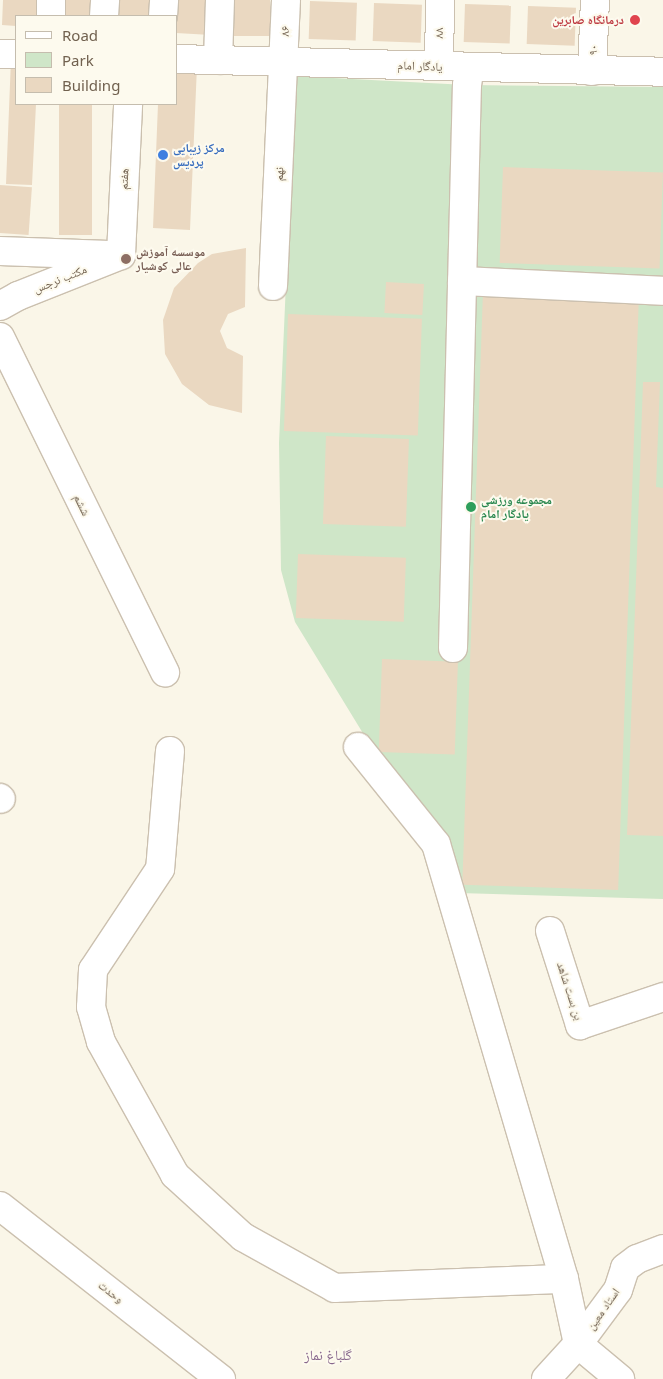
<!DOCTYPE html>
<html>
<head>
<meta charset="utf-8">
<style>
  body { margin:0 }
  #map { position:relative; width:663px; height:1379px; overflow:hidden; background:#faf6e8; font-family:"Noto Sans","Noto Naskh Arabic",sans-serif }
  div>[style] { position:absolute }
  .green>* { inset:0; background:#cfe6c8 }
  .building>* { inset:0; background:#ead8c1; transform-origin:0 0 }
  .roads { filter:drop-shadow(1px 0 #cbc0af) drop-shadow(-1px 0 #cbc0af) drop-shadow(0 1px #cbc0af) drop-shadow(0 -1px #cbc0af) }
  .minor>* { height:28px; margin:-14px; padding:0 14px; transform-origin:14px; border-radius:14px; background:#fff }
  .dots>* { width:14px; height:14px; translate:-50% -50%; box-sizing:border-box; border:2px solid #fdfaee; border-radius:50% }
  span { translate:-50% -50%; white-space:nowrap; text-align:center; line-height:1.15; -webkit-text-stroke:4px #fdfaee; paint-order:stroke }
  .health-label { font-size:12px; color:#be3a42; font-weight:700 }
  .right { translate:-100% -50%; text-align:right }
  .street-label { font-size:12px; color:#71614f }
  .shop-label { font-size:12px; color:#366cbe; font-weight:700 }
  .left { translate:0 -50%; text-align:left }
  .education-label { font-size:12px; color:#785e54; font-weight:700 }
  .leisure-label { font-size:12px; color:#27864d; font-weight:700 }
  .neighbourhood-label { font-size:14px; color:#87668c }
  .legend { position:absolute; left:15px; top:15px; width:162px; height:90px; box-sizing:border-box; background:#fdfaee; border:1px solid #c5bdae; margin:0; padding:6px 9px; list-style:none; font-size:15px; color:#71614f }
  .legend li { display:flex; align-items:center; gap:10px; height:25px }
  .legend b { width:25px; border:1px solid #c5bdae }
</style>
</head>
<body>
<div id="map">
  <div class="green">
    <div style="clip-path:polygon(295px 76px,467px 85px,663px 87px,663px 899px,459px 893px,445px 832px,375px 753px,295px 622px,281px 570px,279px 443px)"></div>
  </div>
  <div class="building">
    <div style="clip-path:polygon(3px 0,45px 0,45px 16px,16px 16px,16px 26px,2px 25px)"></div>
    <div style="left:54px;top:0;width:42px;height:16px"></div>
    <div style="left:113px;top:0;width:42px;height:16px"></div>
    <div style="clip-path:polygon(170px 0,212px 0,211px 35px,176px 33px,176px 16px)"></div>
    <div style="left:228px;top:0;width:42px;height:36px"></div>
    <div style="left:310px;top:1px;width:47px;height:38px;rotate:2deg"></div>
    <div style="left:374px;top:3px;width:48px;height:38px;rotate:2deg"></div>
    <div style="left:465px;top:4px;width:46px;height:38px;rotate:2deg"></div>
    <div style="left:528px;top:6px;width:48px;height:38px;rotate:2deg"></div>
    <div style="clip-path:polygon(11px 59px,16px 59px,16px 104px,36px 104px,32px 185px,6px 184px)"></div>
    <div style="clip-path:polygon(176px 65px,197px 66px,190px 230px,153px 228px,158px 104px,176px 104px)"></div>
    <div style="left:59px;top:104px;width:33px;height:131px"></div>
    <div style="left:503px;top:167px;width:160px;height:96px;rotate:2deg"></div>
    <div style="left:0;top:185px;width:32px;height:48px;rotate:4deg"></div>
    <div style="clip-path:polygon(246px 248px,245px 307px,228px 314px,220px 331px,227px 348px,243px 356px,242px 413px,209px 405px,182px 384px,165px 354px,163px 320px,174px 288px,198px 263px,212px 254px)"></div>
    <div style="left:386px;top:282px;width:38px;height:31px;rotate:3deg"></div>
    <div style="left:483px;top:291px;width:156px;height:594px;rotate:2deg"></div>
    <div style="left:288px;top:314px;width:134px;height:117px;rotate:2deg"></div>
    <div style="clip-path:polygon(643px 382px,660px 382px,656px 487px,663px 488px,663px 836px,627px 835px)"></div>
    <div style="left:326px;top:436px;width:83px;height:88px;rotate:2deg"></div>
    <div style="left:298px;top:554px;width:108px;height:64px;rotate:2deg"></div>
    <div style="left:382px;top:659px;width:76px;height:93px;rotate:2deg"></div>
  </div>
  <div class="roads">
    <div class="minor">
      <div style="left:51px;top:16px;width:16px;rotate:-90deg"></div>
      <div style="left:104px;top:16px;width:16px;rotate:-86deg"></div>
      <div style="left:163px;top:16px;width:16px;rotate:-86deg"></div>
      <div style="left:0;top:54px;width:16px"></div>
      <div style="left:176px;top:59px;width:487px;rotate:1.5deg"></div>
      <div style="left:218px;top:60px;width:60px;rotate:-88.1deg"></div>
      <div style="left:439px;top:66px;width:66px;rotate:-89.1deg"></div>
      <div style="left:592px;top:71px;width:71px;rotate:-87.6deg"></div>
      <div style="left:0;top:251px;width:109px;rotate:2.1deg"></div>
      <div style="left:121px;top:255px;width:151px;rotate:-87.3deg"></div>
      <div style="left:462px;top:281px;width:201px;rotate:2.8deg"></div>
      <div style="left:273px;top:286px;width:286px;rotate:-87.4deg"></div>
      <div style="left:0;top:306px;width:21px;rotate:-29deg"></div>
      <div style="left:18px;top:296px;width:111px;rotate:-21.7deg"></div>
      <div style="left:0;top:337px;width:374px;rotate:63.8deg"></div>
      <div style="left:453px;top:648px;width:563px;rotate:-88.58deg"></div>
      <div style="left:467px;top:85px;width:18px;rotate:-81deg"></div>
      <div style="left:358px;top:747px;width:124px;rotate:51.2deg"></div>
      <div style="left:436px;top:844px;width:453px;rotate:73.6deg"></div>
      <div style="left:564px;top:1279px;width:66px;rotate:77.8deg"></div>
      <div style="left:170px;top:751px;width:118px;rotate:94.8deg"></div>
      <div style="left:160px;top:869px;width:121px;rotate:123.6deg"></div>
      <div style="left:93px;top:970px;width:37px;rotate:93deg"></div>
      <div style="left:91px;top:1007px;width:36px;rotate:74deg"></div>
      <div style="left:101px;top:1042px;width:152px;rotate:60.9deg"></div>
      <div style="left:175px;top:1175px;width:92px;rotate:42.4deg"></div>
      <div style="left:243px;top:1237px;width:105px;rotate:29deg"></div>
      <div style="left:335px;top:1288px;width:229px;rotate:-2.3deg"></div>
      <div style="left:0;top:798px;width:1px;rotate:45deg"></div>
      <div style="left:550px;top:931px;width:99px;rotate:72.3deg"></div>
      <div style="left:580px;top:1025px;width:88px;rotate:-18.6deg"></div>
      <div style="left:0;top:1206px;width:281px;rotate:38.1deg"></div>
      <div style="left:578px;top:1344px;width:55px;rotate:39.8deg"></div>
      <div style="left:546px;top:1379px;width:47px;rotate:-47.6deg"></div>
      <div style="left:578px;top:1344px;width:67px;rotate:-53.5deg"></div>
      <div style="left:618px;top:1290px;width:23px;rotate:-72deg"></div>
      <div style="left:625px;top:1268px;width:15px;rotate:-37deg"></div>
      <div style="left:637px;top:1259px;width:28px;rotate:-21deg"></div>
    </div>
  </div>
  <div class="dots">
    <div style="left:635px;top:20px;background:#e0444e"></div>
    <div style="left:163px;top:155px;background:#3f7fe0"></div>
    <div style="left:126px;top:259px;background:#8d6e63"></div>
    <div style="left:471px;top:507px;background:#2e9e5b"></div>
  </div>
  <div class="health-label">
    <span class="right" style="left:624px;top:20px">درمانگاه صابرین</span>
  </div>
  <div class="street-label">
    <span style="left:285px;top:31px;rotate:-88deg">۸۶</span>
    <span style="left:439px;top:33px;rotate:-89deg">۸۸</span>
    <span style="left:593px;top:50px;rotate:-88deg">۹۰</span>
    <span style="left:420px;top:66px;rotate:2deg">یادگار امام</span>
    <span style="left:279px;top:174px;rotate:-87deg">نهم</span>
    <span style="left:124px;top:179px;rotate:-87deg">هفتم</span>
    <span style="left:60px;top:279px;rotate:-22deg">مکتب نرجس</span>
    <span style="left:82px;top:505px;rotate:64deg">ششم</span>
    <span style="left:570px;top:991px;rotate:72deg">بن بست شاهد</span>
    <span style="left:111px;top:1292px;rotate:38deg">وحدت</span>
    <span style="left:603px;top:1309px;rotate:-55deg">استاد معین</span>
  </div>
  <div class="shop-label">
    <span class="left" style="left:173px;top:155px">مرکز زیبایی<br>پردیس</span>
  </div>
  <div class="education-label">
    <span class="left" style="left:136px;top:259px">موسسه آموزش<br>عالی کوشیار</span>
  </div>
  <div class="leisure-label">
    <span class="left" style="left:481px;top:507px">مجموعه ورزشی<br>یادگار امام</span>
  </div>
  <div class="neighbourhood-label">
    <span style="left:328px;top:1355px">گلباغ نماز</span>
  </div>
  <ul class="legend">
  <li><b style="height:6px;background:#fff"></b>Road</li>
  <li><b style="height:14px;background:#cfe6c8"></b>Park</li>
  <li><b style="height:14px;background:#ead8c1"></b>Building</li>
  </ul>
</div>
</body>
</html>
